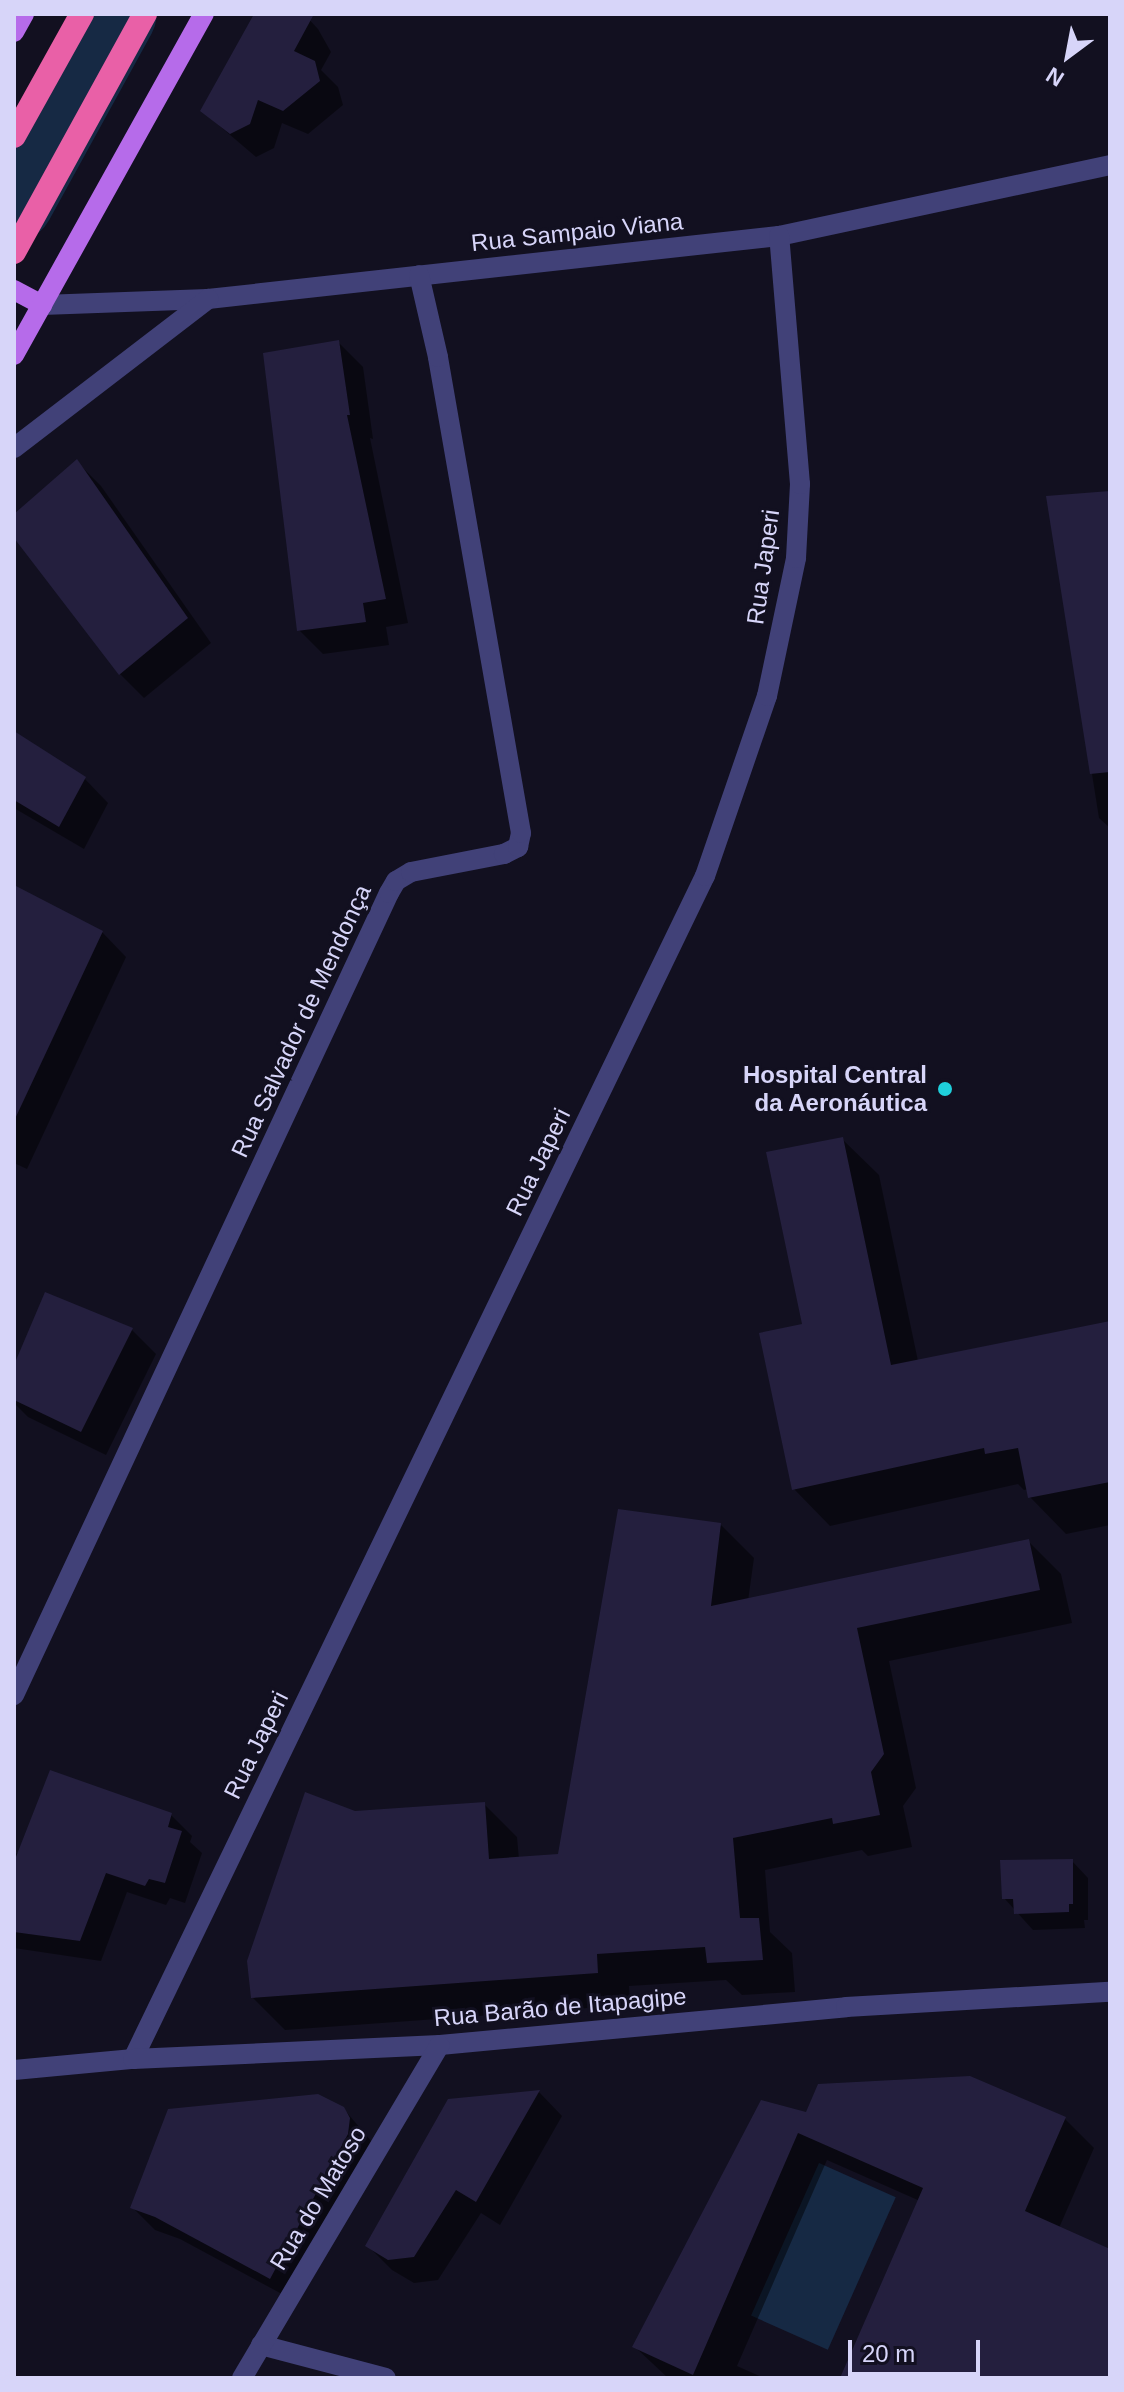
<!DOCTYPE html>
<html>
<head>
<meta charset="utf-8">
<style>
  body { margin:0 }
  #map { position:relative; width:1124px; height:2392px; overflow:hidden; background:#121020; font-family:Helvetica,sans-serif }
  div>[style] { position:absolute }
  .water>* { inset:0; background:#162944; transform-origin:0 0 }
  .shadow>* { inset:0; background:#0007 }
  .river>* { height:80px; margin:-40px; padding:0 40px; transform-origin:40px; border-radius:40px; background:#162944 }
  .building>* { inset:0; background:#241f3e }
  .minor>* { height:20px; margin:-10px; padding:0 10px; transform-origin:10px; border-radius:10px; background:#414178 }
  .major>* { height:20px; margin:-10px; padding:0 10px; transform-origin:10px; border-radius:10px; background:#b66bea }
  .highway>* { height:24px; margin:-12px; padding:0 12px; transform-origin:12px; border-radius:12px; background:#e960a7 }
  .dots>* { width:22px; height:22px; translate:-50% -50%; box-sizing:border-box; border:4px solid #121020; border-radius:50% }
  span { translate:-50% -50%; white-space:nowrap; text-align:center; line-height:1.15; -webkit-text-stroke:6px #121020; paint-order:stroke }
  .street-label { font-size:24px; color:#d7d5f9 }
  .poi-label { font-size:24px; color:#d7d5f9; font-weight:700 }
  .right { translate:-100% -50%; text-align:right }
  .frame { position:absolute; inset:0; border:16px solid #d7d5f9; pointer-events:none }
  .north { position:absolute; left:1028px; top:16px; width:80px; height:80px; -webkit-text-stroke:6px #121020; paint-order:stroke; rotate:212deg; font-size:22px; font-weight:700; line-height:32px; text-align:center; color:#d7d5f9 }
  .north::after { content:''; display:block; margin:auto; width:28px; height:36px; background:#d7d5f9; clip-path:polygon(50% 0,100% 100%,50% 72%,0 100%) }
  .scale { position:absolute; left:848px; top:2340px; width:132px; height:36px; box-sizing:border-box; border:4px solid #d7d5f9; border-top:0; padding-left:10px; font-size:24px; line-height:28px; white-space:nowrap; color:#d7d5f9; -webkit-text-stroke:6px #121020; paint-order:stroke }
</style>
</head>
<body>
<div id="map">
  <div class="water">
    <div style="left:819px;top:2163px;width:84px;height:167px;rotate:24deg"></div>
  </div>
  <div class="shadow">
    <div style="clip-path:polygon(256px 14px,304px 14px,318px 29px,331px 52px,321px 70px,338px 87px,343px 105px,308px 134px,282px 123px,274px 148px,256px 157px,202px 111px)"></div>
    <div style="clip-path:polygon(338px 342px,363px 367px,373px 439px,370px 438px,408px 623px,386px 627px,389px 645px,323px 654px,299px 630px)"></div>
    <div style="clip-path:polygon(77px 462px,101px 486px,211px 643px,144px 698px,120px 674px,14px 535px,14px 517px)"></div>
    <div style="clip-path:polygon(1110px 493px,1110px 828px,1099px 818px,1048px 498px)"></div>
    <div style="clip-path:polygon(14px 733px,84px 778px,108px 803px,84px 849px,14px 808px)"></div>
    <div style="clip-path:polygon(14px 900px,102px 932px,126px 957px,27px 1169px,14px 1163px)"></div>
    <div style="clip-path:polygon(842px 1139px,879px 1175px,918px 1361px,1110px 1323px,1110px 1525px,1066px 1534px,1030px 1497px,1028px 1489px,1024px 1490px,1018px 1484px,830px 1526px,794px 1489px,804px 1326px)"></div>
    <div style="clip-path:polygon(132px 1330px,156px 1354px,106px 1455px,28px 1417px,14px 1403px,14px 1370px)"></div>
    <div style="clip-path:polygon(721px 1525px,754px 1558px,748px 1601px,1028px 1541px,1061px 1574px,1072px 1623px,889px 1661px,916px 1788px,903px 1806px,912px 1847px,868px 1856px,862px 1850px,765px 1870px,770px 1932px,792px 1953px,795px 1992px,742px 1995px,726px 1980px,629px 1986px,630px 2005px,285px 2030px,252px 1997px,354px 1813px,484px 1804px,517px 1837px,519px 1859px,560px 1856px)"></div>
    <div style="clip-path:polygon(171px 1815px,192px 1836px,190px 1842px,202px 1853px,185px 1903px,170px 1898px,166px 1905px,127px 1892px,101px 1961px,14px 1948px,14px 1854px)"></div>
    <div style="clip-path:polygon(1072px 1861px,1088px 1878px,1088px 1920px,1084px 1920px,1085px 1928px,1033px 1930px,1004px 1898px)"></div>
    <div style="clip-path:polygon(969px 2078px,1065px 2119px,1094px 2148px,1059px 2228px,1107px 2250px,1110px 2243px,1110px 2378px,843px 2378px,920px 2201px,827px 2160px,737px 2366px,764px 2378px,668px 2378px,635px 2347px,807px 2114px)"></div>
    <div style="clip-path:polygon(539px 2092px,562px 2116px,500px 2225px,481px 2213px,438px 2280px,414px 2283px,392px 2270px,367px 2245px)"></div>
    <div style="clip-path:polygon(343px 2108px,372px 2142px,293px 2300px,180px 2239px,155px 2230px,132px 2207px)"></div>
  </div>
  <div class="river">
    <div style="left:14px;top:201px;width:213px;rotate:-61.2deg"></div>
  </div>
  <div class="building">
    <div style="clip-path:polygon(254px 14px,314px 14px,294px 51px,315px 61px,320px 81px,283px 111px,258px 100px,250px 124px,230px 134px,200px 111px)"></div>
    <div style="clip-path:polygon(339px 340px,350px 415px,347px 415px,386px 599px,363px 603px,366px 622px,297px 631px,263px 353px)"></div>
    <div style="clip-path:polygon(77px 459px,188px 618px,119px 675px,14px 538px,14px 514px)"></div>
    <div style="clip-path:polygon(1110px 491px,1110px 772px,1090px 774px,1046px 496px)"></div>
    <div style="clip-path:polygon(14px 731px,86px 777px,59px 827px,14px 800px)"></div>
    <div style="clip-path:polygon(14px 885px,103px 931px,14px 1121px)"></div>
    <div style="clip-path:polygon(843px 1137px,891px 1365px,1110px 1321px,1110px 1482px,1028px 1498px,1018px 1448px,985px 1454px,984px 1448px,792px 1490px,759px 1333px,802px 1324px,766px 1152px)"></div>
    <div style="clip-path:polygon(45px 1292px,133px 1328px,81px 1432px,14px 1400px,14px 1365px)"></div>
    <div style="clip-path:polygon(618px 1509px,721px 1523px,711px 1606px,1029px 1539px,1040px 1590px,857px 1628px,884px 1754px,871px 1772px,880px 1815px,833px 1824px,832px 1818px,733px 1838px,740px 1918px,759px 1918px,763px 1960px,707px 1963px,705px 1947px,597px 1954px,598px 1973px,251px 1998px,247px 1961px,305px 1792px,355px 1811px,485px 1802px,489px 1859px,558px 1854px)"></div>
    <div style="clip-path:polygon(50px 1770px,172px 1813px,168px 1827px,182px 1831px,165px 1883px,149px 1879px,145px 1886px,106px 1873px,80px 1941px,14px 1932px,14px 1862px)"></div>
    <div style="clip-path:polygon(1073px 1859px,1073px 1904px,1069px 1904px,1069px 1912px,1014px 1914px,1013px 1899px,1002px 1899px,1000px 1860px)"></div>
    <div style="clip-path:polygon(970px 2076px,1066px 2117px,1025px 2211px,1110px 2249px,1110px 2378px,840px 2378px,923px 2188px,798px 2133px,693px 2375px,632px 2347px,761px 2100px,806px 2112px,818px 2084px)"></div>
    <div style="clip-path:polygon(540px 2090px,476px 2202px,456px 2190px,414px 2257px,388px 2260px,365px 2246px,448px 2099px)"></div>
    <div style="clip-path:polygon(318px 2094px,344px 2107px,350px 2118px,348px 2134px,270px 2279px,155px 2217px,130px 2208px,168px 2109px)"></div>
  </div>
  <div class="minor">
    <div style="left:42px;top:305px;width:166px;rotate:-2.1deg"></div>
    <div style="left:208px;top:299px;width:574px;rotate:-6.3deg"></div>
    <div style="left:779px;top:236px;width:339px;rotate:-12.1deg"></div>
    <div style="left:14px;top:448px;width:245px;rotate:-37.5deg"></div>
    <div style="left:14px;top:1695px;width:885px;rotate:-64.94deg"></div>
    <div style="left:389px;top:893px;width:14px;rotate:-60deg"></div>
    <div style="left:396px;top:881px;width:17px;rotate:-31deg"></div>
    <div style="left:411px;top:872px;width:95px;rotate:-11deg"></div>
    <div style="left:504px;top:854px;width:16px;rotate:-27deg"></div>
    <div style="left:518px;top:847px;width:14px;rotate:-78deg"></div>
    <div style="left:521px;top:833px;width:483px;rotate:-99.9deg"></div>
    <div style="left:438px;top:357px;width:84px;rotate:-103deg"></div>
    <div style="left:133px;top:2059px;width:1314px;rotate:-64.2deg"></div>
    <div style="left:705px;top:876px;width:190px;rotate:-71deg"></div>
    <div style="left:767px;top:696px;width:141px;rotate:-78.1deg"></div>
    <div style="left:796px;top:558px;width:74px;rotate:-86.9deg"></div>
    <div style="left:800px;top:484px;width:249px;rotate:-94.8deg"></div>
    <div style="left:14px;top:2070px;width:120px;rotate:-5.3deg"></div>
    <div style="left:133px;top:2059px;width:307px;rotate:-2.6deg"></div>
    <div style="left:440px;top:2045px;width:408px;rotate:-5.3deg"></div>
    <div style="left:846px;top:2007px;width:264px;rotate:-3.3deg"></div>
    <div style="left:261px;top:2345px;width:129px;rotate:14.8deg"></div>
    <div style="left:242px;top:2378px;width:387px;rotate:-59.3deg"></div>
  </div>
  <div class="major">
    <div style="left:14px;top:32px;width:21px;rotate:-61deg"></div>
    <div style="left:14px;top:290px;width:32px;rotate:28deg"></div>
    <div style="left:14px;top:355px;width:390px;rotate:-60.9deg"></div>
  </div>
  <div class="highway">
    <div style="left:14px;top:136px;width:140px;rotate:-60.9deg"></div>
    <div style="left:14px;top:252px;width:272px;rotate:-61.2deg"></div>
  </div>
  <div class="dots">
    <div style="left:945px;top:1089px;background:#1fcfdb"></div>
  </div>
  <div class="street-label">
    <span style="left:577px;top:232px;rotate:-6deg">Rua Sampaio Viana</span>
    <span style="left:763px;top:567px;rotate:-82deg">Rua Japeri</span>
    <span style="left:301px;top:1021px;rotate:-65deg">Rua Salvador de Mendonça</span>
    <span style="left:538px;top:1162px;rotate:-64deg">Rua Japeri</span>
    <span style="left:256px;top:1745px;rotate:-64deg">Rua Japeri</span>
    <span style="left:560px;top:2007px;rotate:-5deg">Rua Barão de Itapagipe</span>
    <span style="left:318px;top:2198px;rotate:-59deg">Rua do Matoso</span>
  </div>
  <div class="poi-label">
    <span class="right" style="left:927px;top:1089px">Hospital Central<br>da Aeronáutica</span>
  </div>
  <div class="frame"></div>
  <div class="north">N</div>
  <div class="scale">20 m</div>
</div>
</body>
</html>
